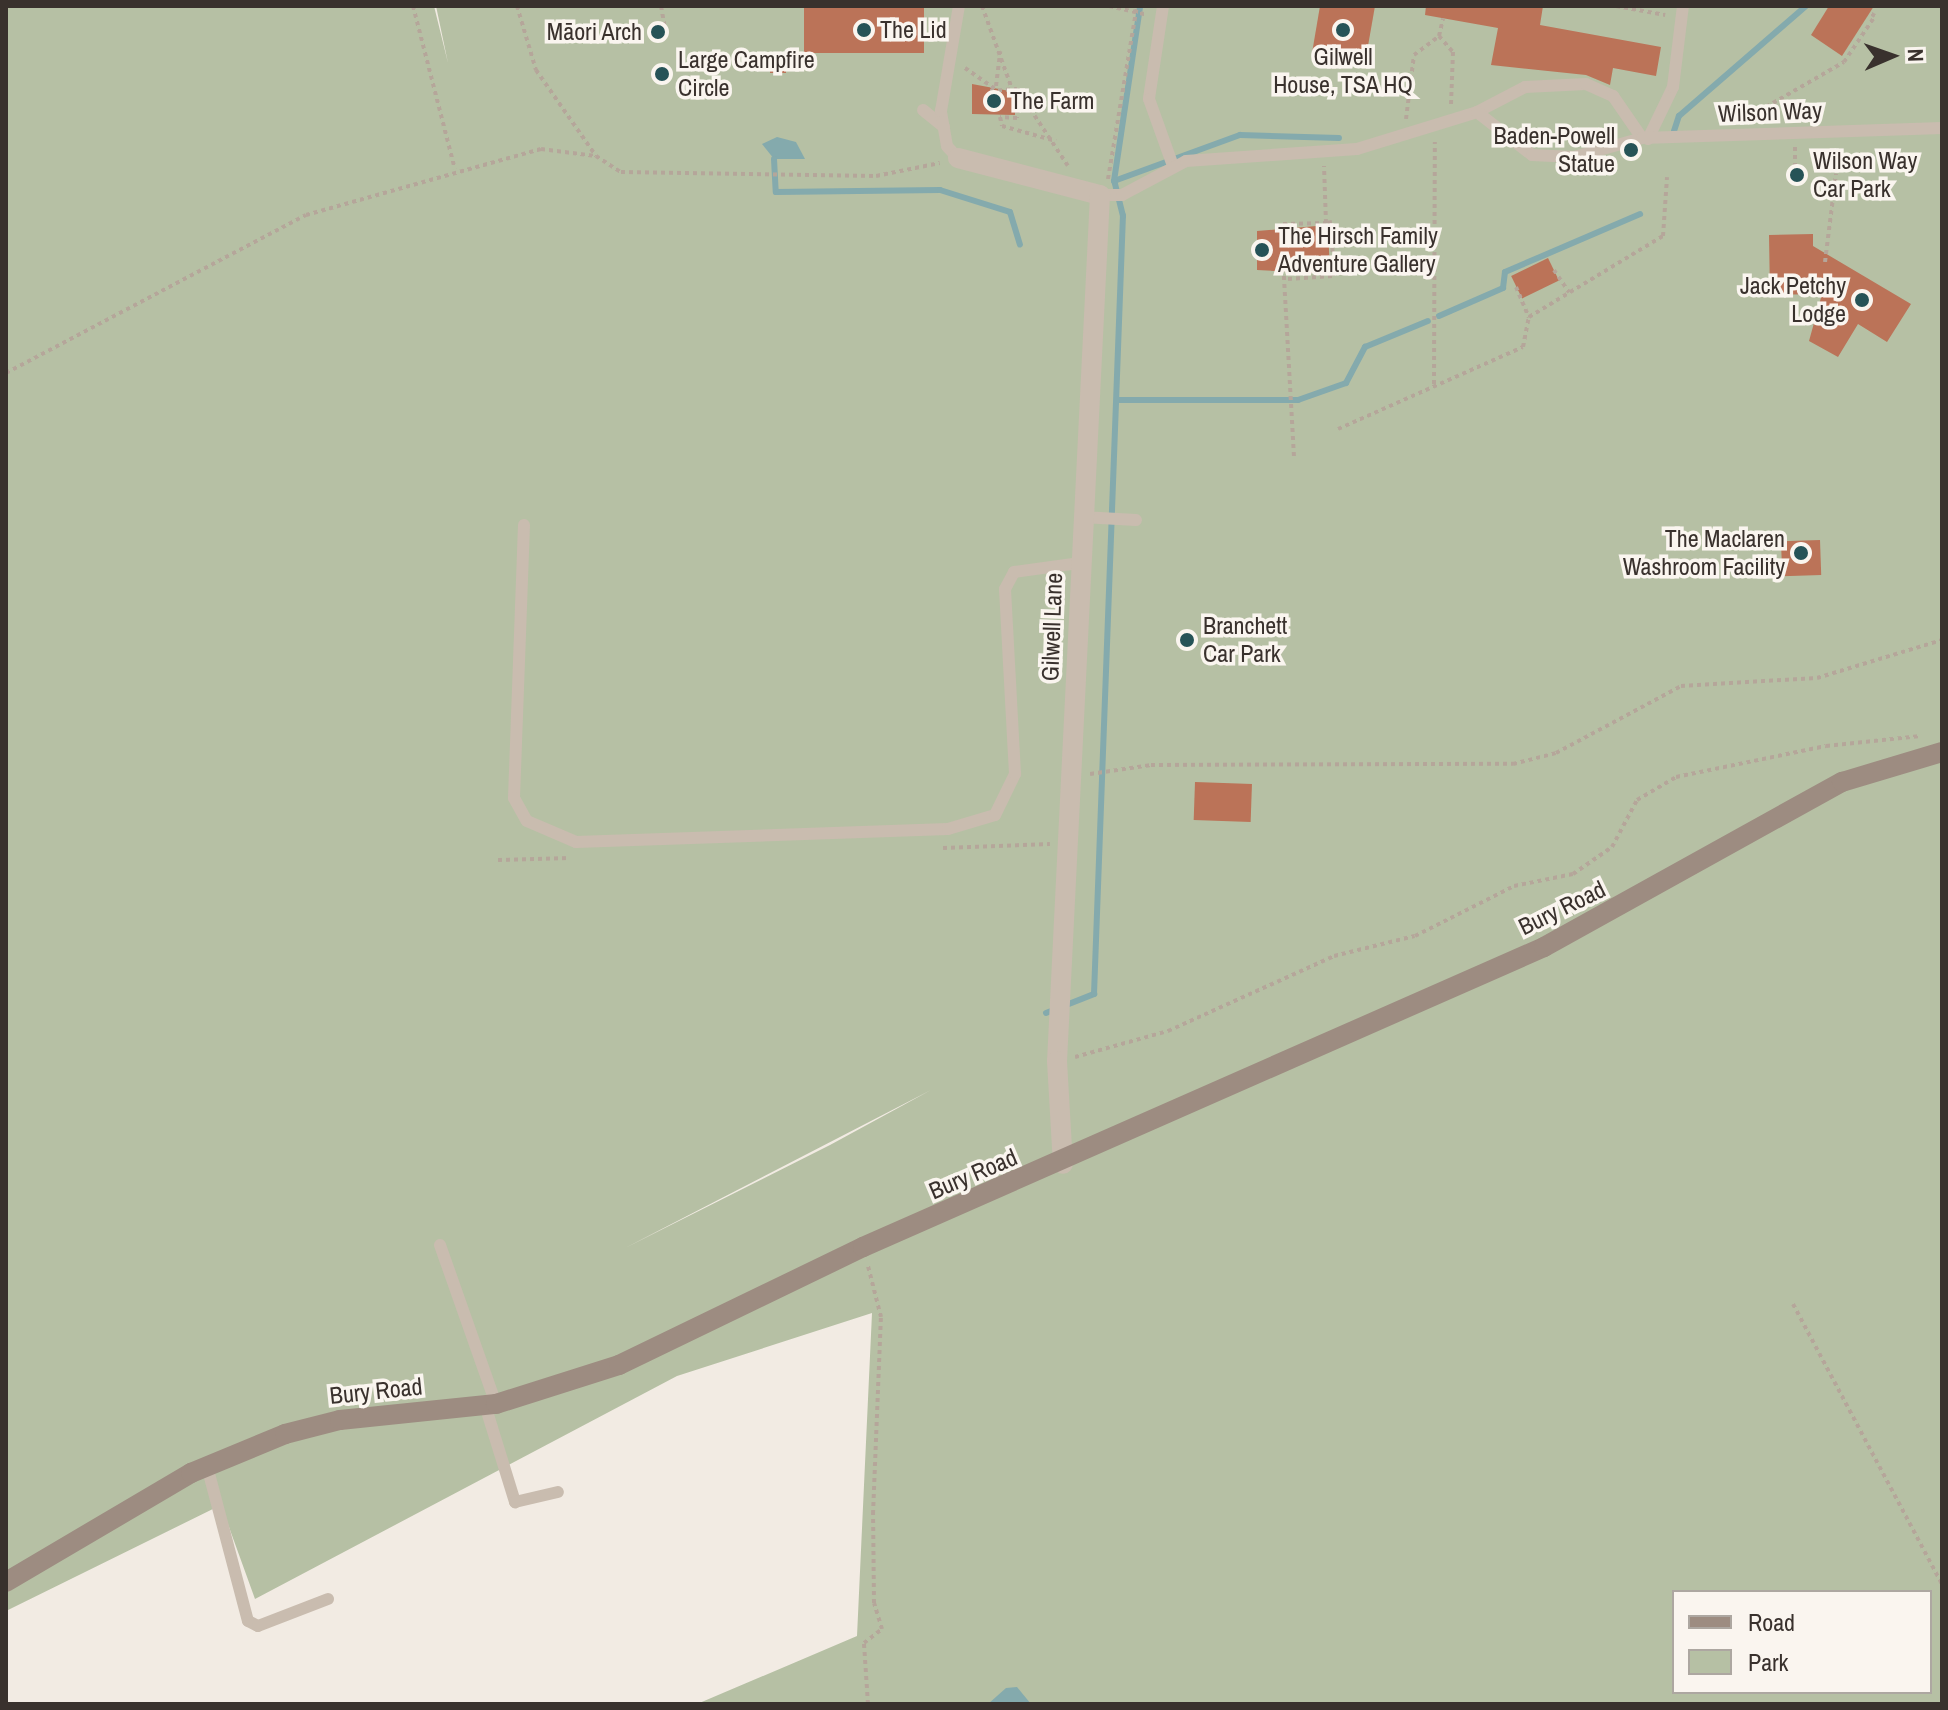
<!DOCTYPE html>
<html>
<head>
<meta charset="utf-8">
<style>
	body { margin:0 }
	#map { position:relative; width:1948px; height:1710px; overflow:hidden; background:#f2ebe3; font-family:"Archivo Narrow",sans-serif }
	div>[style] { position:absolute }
	.green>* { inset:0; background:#b6c0a4 }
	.water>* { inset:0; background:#84aaad }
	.stream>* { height:6px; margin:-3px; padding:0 3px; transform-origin:3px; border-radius:3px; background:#84aaad }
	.building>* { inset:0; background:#bb7358; transform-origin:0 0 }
	.path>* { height:4px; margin-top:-2px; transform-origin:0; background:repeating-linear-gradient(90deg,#b5a69a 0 4px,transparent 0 8px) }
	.lane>* { height:12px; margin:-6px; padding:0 6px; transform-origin:6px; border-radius:6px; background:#c9bcaf }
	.street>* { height:20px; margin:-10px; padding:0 10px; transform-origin:10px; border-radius:10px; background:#c9bcaf }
	.secondary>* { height:20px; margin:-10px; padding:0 10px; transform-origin:10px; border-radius:10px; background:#9d8c81 }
	.dots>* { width:22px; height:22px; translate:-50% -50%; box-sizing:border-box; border:4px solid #faf5ef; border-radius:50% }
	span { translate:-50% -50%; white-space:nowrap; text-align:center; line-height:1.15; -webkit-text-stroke:7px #faf5ef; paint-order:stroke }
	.poi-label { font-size:24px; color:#39312d }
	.left { translate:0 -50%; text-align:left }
	.right { translate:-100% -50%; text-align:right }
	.street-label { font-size:24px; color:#39312d }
	.frame { position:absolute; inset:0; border:8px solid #39312d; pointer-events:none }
	.legend { position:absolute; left:1672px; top:1590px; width:260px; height:104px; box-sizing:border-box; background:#faf5ef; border:2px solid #ada7a1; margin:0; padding:10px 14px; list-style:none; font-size:24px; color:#39312d }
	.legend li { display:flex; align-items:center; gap:16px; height:40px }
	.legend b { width:40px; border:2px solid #ada7a1 }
	.north { position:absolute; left:1852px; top:16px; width:80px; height:80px; -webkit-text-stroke:6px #faf5ef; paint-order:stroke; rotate:88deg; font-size:22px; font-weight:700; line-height:32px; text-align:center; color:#39312d }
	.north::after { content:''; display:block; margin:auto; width:28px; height:36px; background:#39312d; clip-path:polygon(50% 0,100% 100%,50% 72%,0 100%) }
</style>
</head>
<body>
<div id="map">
	<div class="green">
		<div style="clip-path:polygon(evenodd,6px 6px,434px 6px,448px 63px,436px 6px,1942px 6px,1942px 1704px,697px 1704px,857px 1636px,872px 1313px,677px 1376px,255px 1599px,221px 1505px,6px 1611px,6px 6px,931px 1090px,830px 1145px,625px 1248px,931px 1090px,6px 6px,1674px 1592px,1930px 1592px,1930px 1692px,1674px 1692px,1674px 1592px)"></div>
	</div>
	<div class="water">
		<div style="clip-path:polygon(777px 137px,796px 142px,805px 159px,774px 159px,762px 144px)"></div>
		<div style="clip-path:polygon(1017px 1687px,1031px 1704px,988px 1704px,1006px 1688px)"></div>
	</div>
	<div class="stream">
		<div style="left:1674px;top:131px;width:16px;rotate:-72deg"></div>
		<div style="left:1679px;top:116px;width:168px;rotate:-40.9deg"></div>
		<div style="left:774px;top:159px;width:33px;rotate:87deg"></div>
		<div style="left:776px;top:192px;width:164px;rotate:-0.7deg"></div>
		<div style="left:940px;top:190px;width:73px;rotate:17.4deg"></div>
		<div style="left:1010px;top:212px;width:34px;rotate:73deg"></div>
		<div style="left:1114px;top:181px;width:134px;rotate:-20.1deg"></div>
		<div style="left:1240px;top:135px;width:99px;rotate:1.7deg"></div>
		<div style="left:1439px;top:316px;width:70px;rotate:-23.6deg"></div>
		<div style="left:1503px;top:288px;width:16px;rotate:-83deg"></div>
		<div style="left:1505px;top:272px;width:147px;rotate:-23.2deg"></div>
		<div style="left:1117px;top:400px;width:181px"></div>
		<div style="left:1298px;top:400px;width:51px;rotate:-19.5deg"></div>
		<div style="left:1346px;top:383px;width:41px;rotate:-62.2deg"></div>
		<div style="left:1365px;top:347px;width:68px;rotate:-22.4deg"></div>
		<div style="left:1046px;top:1013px;width:52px;rotate:-21.6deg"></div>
		<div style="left:1094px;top:994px;width:779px;rotate:-87.87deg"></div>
		<div style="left:1123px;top:216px;width:36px;rotate:-104deg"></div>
		<div style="left:1114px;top:181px;width:177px;rotate:-81.5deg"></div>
	</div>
	<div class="building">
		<div style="left:804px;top:6px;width:120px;height:47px"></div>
		<div style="clip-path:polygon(1320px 6px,1375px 6px,1365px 63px,1312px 53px)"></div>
		<div style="clip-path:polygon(1426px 6px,1543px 6px,1540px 25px,1661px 47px,1656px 76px,1613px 68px,1610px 85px,1586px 75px,1491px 65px,1498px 28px,1425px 15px)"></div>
		<div style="clip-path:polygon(1829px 6px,1874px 6px,1842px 56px,1811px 35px)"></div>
		<div style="left:770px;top:54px;width:16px;height:19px"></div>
		<div style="clip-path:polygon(972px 84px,1015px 92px,1015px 115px,972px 114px)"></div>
		<div style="clip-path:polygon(1328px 225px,1330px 274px,1257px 270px,1257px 231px)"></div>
		<div style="clip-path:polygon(1813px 234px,1813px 246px,1911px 304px,1887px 342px,1858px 324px,1838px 357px,1809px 341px,1822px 294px,1770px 295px,1769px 235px)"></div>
		<div style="left:1548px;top:258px;width:25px;height:41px;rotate:64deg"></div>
		<div style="left:1820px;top:540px;width:35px;height:39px;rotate:88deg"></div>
		<div style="left:1195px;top:782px;width:57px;height:38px;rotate:2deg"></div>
	</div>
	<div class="path">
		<div style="left:413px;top:6px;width:168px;rotate:75.6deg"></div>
		<div style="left:517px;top:6px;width:67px;rotate:73.5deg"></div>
		<div style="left:536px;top:70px;width:105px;rotate:55.1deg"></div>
		<div style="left:596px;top:156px;width:30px;rotate:33deg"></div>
		<div style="left:621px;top:172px;width:255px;rotate:0.9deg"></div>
		<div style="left:876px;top:176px;width:65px;rotate:-11.5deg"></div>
		<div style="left:661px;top:6px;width:22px;rotate:80deg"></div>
		<div style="left:982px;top:6px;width:88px;rotate:70.1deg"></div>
		<div style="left:1109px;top:6px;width:39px;rotate:13deg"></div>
		<div style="left:1616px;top:6px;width:50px;rotate:10.4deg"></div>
		<div style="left:1439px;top:36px;width:18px;rotate:-77deg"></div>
		<div style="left:965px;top:68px;width:37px;rotate:35deg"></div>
		<div style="left:996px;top:86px;width:35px;rotate:-83deg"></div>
		<div style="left:990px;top:91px;width:27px;rotate:-4deg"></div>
		<div style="left:1017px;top:89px;width:92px;rotate:56.5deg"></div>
		<div style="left:1017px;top:93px;width:25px;rotate:90deg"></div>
		<div style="left:1017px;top:118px;width:17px;rotate:-177deg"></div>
		<div style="left:1000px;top:117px;width:9px;rotate:77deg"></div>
		<div style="left:1002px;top:126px;width:56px;rotate:15.5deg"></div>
		<div style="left:1406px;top:119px;width:64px;rotate:-82.9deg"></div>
		<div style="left:1414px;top:55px;width:31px;rotate:-37deg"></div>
		<div style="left:1439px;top:36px;width:21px;rotate:49deg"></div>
		<div style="left:1453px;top:52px;width:52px;rotate:92.2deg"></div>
		<div style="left:1763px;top:119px;width:12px;rotate:-76deg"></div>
		<div style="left:1766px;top:107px;width:90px;rotate:-30deg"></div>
		<div style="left:1844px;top:62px;width:55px;rotate:-56deg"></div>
		<div style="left:1875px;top:16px;width:6px;rotate:-149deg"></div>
		<div style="left:1795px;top:147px;width:29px;rotate:90deg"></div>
		<div style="left:1108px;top:179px;width:175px;rotate:-80.5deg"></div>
		<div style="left:1283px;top:242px;width:18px;rotate:-90deg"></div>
		<div style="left:1283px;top:224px;width:43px;rotate:-1.3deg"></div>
		<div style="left:1326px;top:223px;width:57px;rotate:-92deg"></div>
		<div style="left:1283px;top:260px;width:197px;rotate:86.8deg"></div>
		<div style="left:1825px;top:262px;width:89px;rotate:-82.9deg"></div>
		<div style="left:1554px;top:270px;width:27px;rotate:56deg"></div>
		<div style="left:1288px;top:279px;width:45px;rotate:-3.8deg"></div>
		<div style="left:1333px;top:276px;width:54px;rotate:-91.1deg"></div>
		<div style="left:1332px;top:222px;width:6px;rotate:171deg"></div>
		<div style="left:1516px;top:287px;width:33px;rotate:67deg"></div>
		<div style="left:6px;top:373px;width:339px;rotate:-27.8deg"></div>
		<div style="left:306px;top:215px;width:244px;rotate:-15.7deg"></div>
		<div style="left:541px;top:149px;width:55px;rotate:7.3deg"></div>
		<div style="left:1434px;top:384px;width:242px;rotate:-89.8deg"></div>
		<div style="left:1338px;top:429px;width:202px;rotate:-23.9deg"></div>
		<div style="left:1523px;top:347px;width:31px;rotate:-79deg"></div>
		<div style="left:1529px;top:317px;width:157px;rotate:-31.2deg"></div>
		<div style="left:1663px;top:236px;width:59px;rotate:-86.1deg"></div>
		<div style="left:1090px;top:774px;width:62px;rotate:-8.4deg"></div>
		<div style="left:1151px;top:765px;width:362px;rotate:-0.2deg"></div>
		<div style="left:1513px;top:764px;width:44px;rotate:-14.3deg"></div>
		<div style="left:1556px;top:753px;width:142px;rotate:-28.2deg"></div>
		<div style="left:1681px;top:686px;width:136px;rotate:-3.4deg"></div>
		<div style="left:1817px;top:678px;width:131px;rotate:-16.9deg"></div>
		<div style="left:943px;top:848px;width:107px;rotate:-2.1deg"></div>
		<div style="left:498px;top:860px;width:72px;rotate:-1.6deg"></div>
		<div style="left:1075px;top:1057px;width:97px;rotate:-15.6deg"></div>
		<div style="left:1168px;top:1031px;width:182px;rotate:-24.3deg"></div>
		<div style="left:1334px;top:956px;width:83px;rotate:-13.9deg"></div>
		<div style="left:1415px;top:936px;width:111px;rotate:-26.8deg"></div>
		<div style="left:1514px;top:886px;width:60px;rotate:-11.5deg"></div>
		<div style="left:1573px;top:874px;width:47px;rotate:-34.7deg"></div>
		<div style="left:1612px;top:847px;width:53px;rotate:-62deg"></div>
		<div style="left:1637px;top:800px;width:45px;rotate:-30.5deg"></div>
		<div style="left:1676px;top:777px;width:153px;rotate:-11.7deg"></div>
		<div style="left:1826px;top:746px;width:95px;rotate:-6.1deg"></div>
		<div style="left:1793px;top:1304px;width:317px;rotate:62deg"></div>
		<div style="left:868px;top:1704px;width:61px;rotate:-93.8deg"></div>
		<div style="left:864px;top:1643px;width:23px;rotate:-38deg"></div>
		<div style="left:882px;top:1629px;width:27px;rotate:-107deg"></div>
		<div style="left:874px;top:1603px;width:89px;rotate:-90.6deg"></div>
		<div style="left:873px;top:1514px;width:197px;rotate:-87.7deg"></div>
		<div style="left:881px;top:1317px;width:53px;rotate:-104.3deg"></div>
	</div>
	<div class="lane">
		<div style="left:1163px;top:6px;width:94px;rotate:98.6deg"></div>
		<div style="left:1149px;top:99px;width:71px;rotate:70.3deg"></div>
		<div style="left:923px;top:110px;width:27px;rotate:39deg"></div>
		<div style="left:1477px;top:112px;width:54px;rotate:-27.5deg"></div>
		<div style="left:1525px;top:87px;width:61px;rotate:-2.8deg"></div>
		<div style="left:1586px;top:84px;width:30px;rotate:24deg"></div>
		<div style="left:1613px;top:96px;width:51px;rotate:55.4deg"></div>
		<div style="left:1648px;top:139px;width:58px;rotate:-64.3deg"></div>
		<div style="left:1673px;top:87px;width:82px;rotate:-83deg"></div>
		<div style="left:958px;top:158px;width:16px;rotate:-133deg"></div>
		<div style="left:947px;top:146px;width:36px;rotate:-100deg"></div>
		<div style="left:941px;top:111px;width:107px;rotate:-80.3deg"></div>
		<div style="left:1100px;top:195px;width:22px"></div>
		<div style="left:1122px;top:195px;width:72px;rotate:-28deg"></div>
		<div style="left:1186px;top:161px;width:171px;rotate:-4deg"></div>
		<div style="left:1357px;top:149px;width:126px;rotate:-17.1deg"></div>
		<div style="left:1477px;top:112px;width:70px;rotate:38deg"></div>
		<div style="left:1532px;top:155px;width:42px;rotate:2.7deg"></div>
		<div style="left:1574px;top:157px;width:71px;rotate:-15.6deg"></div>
		<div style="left:1642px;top:138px;width:300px;rotate:-1.9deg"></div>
		<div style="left:1082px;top:517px;width:54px;rotate:3.2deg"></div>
		<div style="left:524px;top:525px;width:273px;rotate:92.1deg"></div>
		<div style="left:514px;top:798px;width:26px;rotate:61deg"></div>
		<div style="left:527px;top:821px;width:53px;rotate:23.2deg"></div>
		<div style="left:576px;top:842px;width:372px;rotate:-2deg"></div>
		<div style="left:948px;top:829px;width:49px;rotate:-16.6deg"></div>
		<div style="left:995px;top:815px;width:46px;rotate:-64deg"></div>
		<div style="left:1015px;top:774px;width:185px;rotate:-93.1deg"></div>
		<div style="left:1005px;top:589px;width:19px;rotate:-62deg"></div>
		<div style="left:1014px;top:572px;width:67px;rotate:-7.8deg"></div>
		<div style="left:440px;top:1245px;width:169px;rotate:70.6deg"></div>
		<div style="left:485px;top:1405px;width:102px;rotate:72.8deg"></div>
		<div style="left:515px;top:1502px;width:44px;rotate:-13.1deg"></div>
		<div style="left:207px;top:1466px;width:160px;rotate:75.2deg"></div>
		<div style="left:248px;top:1621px;width:11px;rotate:27deg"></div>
		<div style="left:258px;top:1626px;width:75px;rotate:-21.1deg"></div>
	</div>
	<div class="street">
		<div style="left:958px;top:158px;width:147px;rotate:14.6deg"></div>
		<div style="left:1100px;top:195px;width:867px;rotate:92.84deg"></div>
		<div style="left:1057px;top:1061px;width:103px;rotate:86.7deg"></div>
	</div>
	<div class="secondary">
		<div style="left:6px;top:1582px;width:215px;rotate:-30.5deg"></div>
		<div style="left:191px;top:1473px;width:102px;rotate:-22.5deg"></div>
		<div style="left:285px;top:1434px;width:57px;rotate:-14.3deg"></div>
		<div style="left:340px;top:1420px;width:157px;rotate:-5.9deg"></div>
		<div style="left:496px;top:1404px;width:129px;rotate:-17.6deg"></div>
		<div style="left:619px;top:1365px;width:271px;rotate:-25.8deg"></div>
		<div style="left:863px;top:1247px;width:744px;rotate:-23.77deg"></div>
		<div style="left:1544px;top:947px;width:341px;rotate:-29deg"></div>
		<div style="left:1842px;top:782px;width:104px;rotate:-16.7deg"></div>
	</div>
	<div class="dots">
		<div style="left:864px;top:30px;background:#265357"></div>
		<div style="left:1343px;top:30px;background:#265357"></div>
		<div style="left:658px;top:32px;background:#265357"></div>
		<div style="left:662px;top:74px;background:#265357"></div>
		<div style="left:994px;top:101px;background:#265357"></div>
		<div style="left:1631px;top:150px;background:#265357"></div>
		<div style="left:1797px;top:175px;background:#265357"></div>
		<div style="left:1262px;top:250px;background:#265357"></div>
		<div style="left:1862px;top:300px;background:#265357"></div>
		<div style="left:1801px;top:553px;background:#265357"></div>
		<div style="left:1187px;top:640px;background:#265357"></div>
	</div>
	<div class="poi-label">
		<span class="left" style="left:880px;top:30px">The Lid</span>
		<span class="right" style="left:642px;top:32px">Māori Arch</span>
		<span style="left:1343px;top:71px">Gilwell<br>House, TSA HQ</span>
		<span class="left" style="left:678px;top:74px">Large Campfire<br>Circle</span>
		<span class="left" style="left:1010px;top:101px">The Farm</span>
		<span class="right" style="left:1615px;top:150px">Baden-Powell<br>Statue</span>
		<span class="left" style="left:1813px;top:175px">Wilson Way<br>Car Park</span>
		<span class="left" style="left:1278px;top:250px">The Hirsch Family<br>Adventure Gallery</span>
		<span class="right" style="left:1846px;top:300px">Jack Petchy<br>Lodge</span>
		<span class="right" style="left:1785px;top:553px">The Maclaren<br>Washroom Facility</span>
		<span class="left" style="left:1203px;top:640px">Branchett<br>Car Park</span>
	</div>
	<div class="street-label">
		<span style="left:1770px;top:112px;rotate:-2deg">Wilson Way</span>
		<span style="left:1052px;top:627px;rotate:-88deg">Gilwell Lane</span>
		<span style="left:1562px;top:908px;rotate:-26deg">Bury Road</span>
		<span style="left:973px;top:1174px;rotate:-23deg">Bury Road</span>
		<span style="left:376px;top:1391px;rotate:-6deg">Bury Road</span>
	</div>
	<div class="frame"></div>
	<ul class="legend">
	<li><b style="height:10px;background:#9d8c81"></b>Road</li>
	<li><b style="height:22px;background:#b6c0a4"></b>Park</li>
	</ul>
	<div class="north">N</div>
</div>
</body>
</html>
